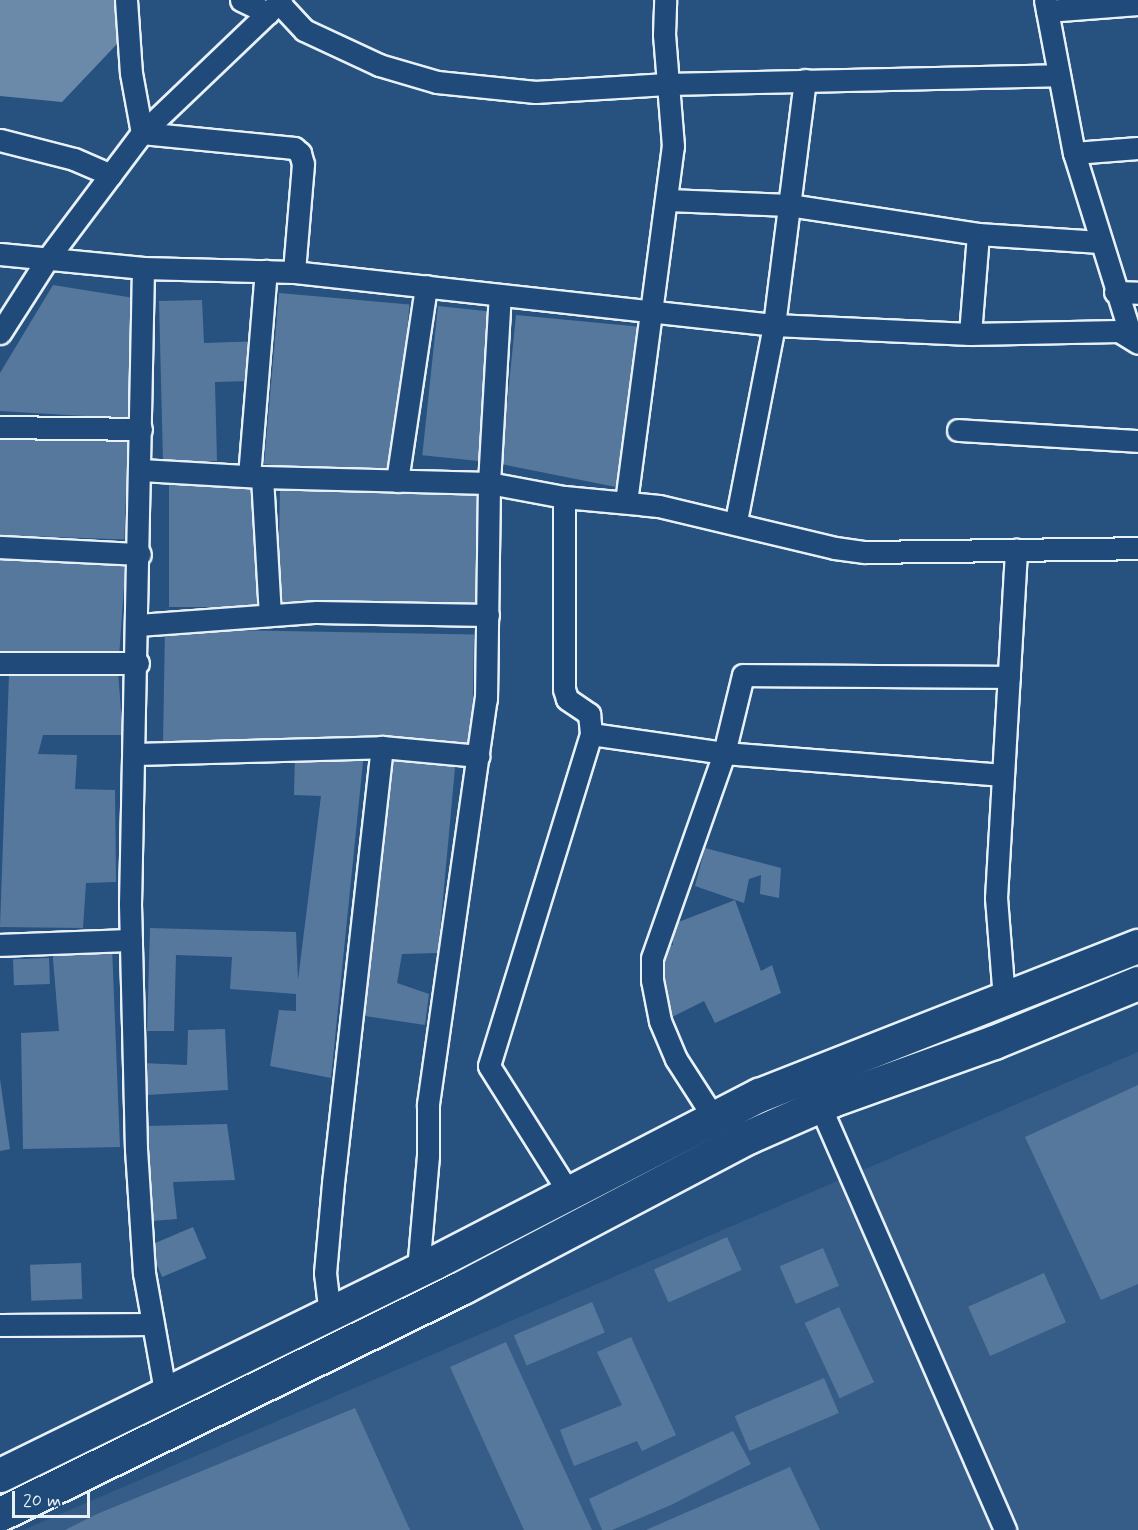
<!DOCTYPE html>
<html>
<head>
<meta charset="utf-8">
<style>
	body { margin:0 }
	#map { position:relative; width:1138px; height:1530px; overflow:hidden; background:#27517f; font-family:Mynerve,sans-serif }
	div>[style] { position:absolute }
	.built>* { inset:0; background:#355d88 }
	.water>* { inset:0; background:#6b8aaa }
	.building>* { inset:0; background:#57789d; transform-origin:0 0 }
	.roads { filter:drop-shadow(2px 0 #e8f1f8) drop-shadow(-2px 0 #e8f1f8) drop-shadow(0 2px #e8f1f8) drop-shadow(0 -2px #e8f1f8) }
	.minor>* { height:21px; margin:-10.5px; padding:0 10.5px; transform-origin:10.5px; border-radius:10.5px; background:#1f4a7a }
	.primary>* { height:33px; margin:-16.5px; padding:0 16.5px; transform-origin:16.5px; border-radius:16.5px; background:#1f4a7a }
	span { translate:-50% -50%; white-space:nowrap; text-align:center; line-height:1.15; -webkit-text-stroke:4.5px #1f4a7a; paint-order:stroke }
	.scale { position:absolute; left:12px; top:1491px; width:78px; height:27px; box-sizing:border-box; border:3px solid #e8f1f8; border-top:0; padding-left:8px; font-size:18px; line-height:21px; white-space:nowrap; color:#e8f1f8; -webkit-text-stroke:4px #1f4a7a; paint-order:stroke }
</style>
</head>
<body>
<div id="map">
	<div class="built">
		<div style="clip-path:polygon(1138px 1052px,1138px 1530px,23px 1530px)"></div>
	</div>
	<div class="water">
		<div style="clip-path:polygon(0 0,114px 0,117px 44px,62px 102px,0 96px)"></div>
	</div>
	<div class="building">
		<div style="clip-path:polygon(53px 285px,134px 298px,135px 419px,0 411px,0 373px)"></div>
		<div style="left:279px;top:293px;width:131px;height:172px;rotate:5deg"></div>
		<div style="clip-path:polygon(202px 300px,204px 343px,260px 341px,250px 381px,215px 382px,217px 461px,163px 462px,159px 301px)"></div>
		<div style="left:438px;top:306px;width:59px;height:150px;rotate:6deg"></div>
		<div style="clip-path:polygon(516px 315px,642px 327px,616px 487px,501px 464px)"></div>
		<div style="left:0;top:433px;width:128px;height:102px;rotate:2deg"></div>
		<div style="left:169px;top:481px;width:91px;height:126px"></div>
		<div style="left:280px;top:488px;width:201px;height:117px;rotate:1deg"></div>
		<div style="left:0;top:553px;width:126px;height:106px;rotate:4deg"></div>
		<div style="left:165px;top:629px;width:309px;height:114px;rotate:1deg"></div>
		<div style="clip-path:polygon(118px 672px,123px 735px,43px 735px,38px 754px,77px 755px,75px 789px,115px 790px,116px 882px,86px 883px,83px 928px,0 927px,9px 674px)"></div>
		<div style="clip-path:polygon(295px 751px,364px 752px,331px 1078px,270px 1066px,279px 1010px,296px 1011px,296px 994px,230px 989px,232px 957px,176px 955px,174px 1031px,147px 1031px,150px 928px,296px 932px,298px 980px,321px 796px,294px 795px)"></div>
		<div style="clip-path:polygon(388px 752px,456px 757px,438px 953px,402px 954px,397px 983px,429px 994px,425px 1025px,358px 1015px)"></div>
		<div style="clip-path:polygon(705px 848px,781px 868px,779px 898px,760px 894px,761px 875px,749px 879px,744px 903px,695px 886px)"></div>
		<div style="clip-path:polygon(735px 900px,761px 971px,772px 965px,781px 993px,715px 1023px,704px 1001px,672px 1017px,659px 946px,673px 945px,671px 925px)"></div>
		<div style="clip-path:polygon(112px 946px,120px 1147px,23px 1149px,21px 1033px,59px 1031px,52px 947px)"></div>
		<div style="left:49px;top:958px;width:26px;height:36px;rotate:88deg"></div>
		<div style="clip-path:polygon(225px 1029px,228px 1090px,147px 1095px,142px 1063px,187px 1065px,188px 1030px)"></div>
		<div style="clip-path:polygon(0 1079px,10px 1149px,0 1151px)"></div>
		<div style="clip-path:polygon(1138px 1085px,1138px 1284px,1101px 1300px,1025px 1137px)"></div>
		<div style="clip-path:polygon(227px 1124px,235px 1180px,173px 1182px,177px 1219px,152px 1221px,146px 1126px)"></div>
		<div style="left:193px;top:1227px;width:34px;height:48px;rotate:67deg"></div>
		<div style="left:727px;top:1237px;width:36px;height:80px;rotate:66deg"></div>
		<div style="left:823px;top:1248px;width:41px;height:47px;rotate:67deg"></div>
		<div style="left:81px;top:1263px;width:36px;height:51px;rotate:88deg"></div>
		<div style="left:1044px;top:1273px;width:54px;height:83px;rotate:66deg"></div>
		<div style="left:592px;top:1302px;width:33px;height:85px;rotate:67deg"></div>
		<div style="left:839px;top:1307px;width:83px;height:38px;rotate:65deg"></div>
		<div style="clip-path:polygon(631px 1337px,676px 1435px,642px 1451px,637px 1441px,574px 1466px,560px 1430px,622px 1405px,597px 1352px)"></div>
		<div style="clip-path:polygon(506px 1342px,592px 1530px,524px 1530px,450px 1367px)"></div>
		<div style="left:824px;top:1378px;width:38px;height:97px;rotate:67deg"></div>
		<div style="clip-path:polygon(355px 1408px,410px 1530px,65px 1530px,97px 1514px)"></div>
		<div style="clip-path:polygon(733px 1431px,751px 1464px,671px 1505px,612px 1530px,602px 1530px,589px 1499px)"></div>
		<div style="clip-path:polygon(790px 1467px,820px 1530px,646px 1530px)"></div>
	</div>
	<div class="roads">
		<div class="minor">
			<div style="left:126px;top:0;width:73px;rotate:86.1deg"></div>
			<div style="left:131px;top:73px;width:61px;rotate:79.6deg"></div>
			<div style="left:142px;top:133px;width:153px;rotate:5.6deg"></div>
			<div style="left:294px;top:148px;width:8px;rotate:40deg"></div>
			<div style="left:300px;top:153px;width:11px;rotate:75deg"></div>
			<div style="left:303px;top:164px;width:108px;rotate:94.8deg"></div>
			<div style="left:241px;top:0;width:30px;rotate:26deg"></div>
			<div style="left:1045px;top:0;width:156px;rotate:79.3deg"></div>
			<div style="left:1074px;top:153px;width:192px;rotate:72.7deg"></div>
			<div style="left:279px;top:3px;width:37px;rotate:47deg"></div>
			<div style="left:304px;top:30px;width:83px;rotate:25deg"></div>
			<div style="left:379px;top:65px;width:60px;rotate:16.3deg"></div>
			<div style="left:437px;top:82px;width:99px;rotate:5.8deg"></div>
			<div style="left:535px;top:92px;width:132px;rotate:-3.5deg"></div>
			<div style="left:667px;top:84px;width:391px;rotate:-1.3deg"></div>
			<div style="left:1047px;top:11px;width:91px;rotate:-4.4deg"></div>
			<div style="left:0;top:140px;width:76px;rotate:14.4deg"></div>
			<div style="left:74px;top:159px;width:40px;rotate:23.4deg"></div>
			<div style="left:1074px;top:153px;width:64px;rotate:-4.5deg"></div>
			<div style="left:668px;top:200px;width:121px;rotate:2.4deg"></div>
			<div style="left:789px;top:205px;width:191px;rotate:8.7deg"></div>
			<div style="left:978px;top:234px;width:122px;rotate:3.8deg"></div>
			<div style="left:0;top:254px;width:144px;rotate:5.6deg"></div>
			<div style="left:143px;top:268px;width:151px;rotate:1.5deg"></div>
			<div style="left:294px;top:272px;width:483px;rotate:6.3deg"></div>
			<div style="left:774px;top:325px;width:196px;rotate:2.6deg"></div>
			<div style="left:970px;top:334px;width:149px;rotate:-1.2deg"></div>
			<div style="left:1119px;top:331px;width:22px;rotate:32deg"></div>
			<div style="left:143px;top:268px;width:636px;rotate:91.17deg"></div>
			<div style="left:130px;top:904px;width:245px;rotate:88.6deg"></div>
			<div style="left:136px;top:1149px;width:124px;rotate:86.3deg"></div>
			<div style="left:144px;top:1273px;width:126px;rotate:79.9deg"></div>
			<div style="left:1115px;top:292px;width:23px;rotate:2deg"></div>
			<div style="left:0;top:333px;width:89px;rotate:-57.4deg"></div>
			<div style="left:48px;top:258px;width:156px;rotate:-53.1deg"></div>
			<div style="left:142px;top:133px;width:192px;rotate:-43.7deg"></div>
			<div style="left:970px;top:334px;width:100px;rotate:-85.4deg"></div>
			<div style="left:0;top:427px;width:141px;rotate:0.8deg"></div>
			<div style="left:958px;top:430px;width:180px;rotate:3.5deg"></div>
			<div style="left:141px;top:470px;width:121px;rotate:3.3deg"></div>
			<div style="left:262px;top:477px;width:227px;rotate:1.5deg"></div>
			<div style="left:489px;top:483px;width:76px;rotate:10.6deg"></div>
			<div style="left:564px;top:497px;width:95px;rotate:5.4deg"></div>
			<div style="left:659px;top:506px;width:181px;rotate:13.4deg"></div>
			<div style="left:835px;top:548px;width:30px;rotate:8deg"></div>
			<div style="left:865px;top:552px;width:273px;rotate:-0.8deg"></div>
			<div style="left:249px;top:476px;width:206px;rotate:-85.3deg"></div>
			<div style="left:262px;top:477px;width:138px;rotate:86.7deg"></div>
			<div style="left:397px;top:481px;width:197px;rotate:-81.5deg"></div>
			<div style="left:564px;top:497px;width:192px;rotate:90deg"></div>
			<div style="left:564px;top:689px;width:10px;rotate:73deg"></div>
			<div style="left:567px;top:699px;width:27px;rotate:34deg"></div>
			<div style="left:589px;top:714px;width:20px;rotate:84deg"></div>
			<div style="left:591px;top:734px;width:347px;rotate:107.1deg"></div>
			<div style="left:489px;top:1066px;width:150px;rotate:57.8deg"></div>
			<div style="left:626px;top:502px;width:359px;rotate:-82.5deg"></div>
			<div style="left:673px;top:146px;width:111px;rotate:-94.6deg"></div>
			<div style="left:664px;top:35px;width:35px;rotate:-88deg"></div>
			<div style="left:736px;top:521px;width:200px;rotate:-79deg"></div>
			<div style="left:774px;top:325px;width:247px;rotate:-82.8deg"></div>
			<div style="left:0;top:547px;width:140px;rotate:2.9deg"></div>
			<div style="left:138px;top:625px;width:179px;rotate:-4.2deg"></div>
			<div style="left:317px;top:612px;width:171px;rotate:1deg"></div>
			<div style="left:0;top:663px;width:138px"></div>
			<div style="left:591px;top:734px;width:134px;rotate:8.1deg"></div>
			<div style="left:724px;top:753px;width:280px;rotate:4.5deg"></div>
			<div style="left:136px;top:754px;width:246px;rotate:-1.6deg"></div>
			<div style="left:382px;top:747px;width:97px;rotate:5.3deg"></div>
			<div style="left:0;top:945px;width:131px;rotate:-2.2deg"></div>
			<div style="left:1004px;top:999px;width:101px;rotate:-94.5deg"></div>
			<div style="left:996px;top:898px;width:349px;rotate:-86.7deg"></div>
			<div style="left:820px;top:1106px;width:463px;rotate:66.4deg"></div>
			<div style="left:714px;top:1118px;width:70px;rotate:-122.8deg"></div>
			<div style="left:676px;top:1059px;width:41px;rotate:-112.8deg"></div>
			<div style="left:660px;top:1021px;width:42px;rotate:-101deg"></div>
			<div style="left:652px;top:980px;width:22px;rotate:-90deg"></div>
			<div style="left:652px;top:958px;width:217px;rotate:-70.6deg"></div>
			<div style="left:724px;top:753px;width:80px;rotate:-76.3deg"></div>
			<div style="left:743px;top:675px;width:266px;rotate:0.4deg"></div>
			<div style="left:418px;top:1270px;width:114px;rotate:-85deg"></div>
			<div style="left:428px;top:1156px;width:52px;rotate:-90deg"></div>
			<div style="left:428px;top:1104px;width:409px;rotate:-81.9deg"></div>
			<div style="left:486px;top:699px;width:216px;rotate:-89.2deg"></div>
			<div style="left:489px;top:483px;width:188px;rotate:-86.7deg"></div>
			<div style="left:330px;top:1315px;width:42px;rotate:-96.8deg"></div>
			<div style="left:325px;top:1273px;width:90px;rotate:-84.9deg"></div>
			<div style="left:333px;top:1183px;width:439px;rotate:-83.6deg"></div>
			<div style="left:0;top:1325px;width:153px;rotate:-0.4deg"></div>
		</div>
		<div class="primary">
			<div style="left:0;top:1475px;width:484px;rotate:-26.1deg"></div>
			<div style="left:435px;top:1262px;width:365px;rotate:-27.3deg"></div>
			<div style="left:759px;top:1095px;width:407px;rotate:-21.5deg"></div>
			<div style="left:0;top:1514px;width:516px;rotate:-26.12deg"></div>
			<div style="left:463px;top:1287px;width:322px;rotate:-27.8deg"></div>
			<div style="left:748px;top:1137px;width:92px;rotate:-23.8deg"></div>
			<div style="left:832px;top:1100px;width:172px;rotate:-19.7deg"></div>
			<div style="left:994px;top:1042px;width:156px;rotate:-22.3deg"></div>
		</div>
	</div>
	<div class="scale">20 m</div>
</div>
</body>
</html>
